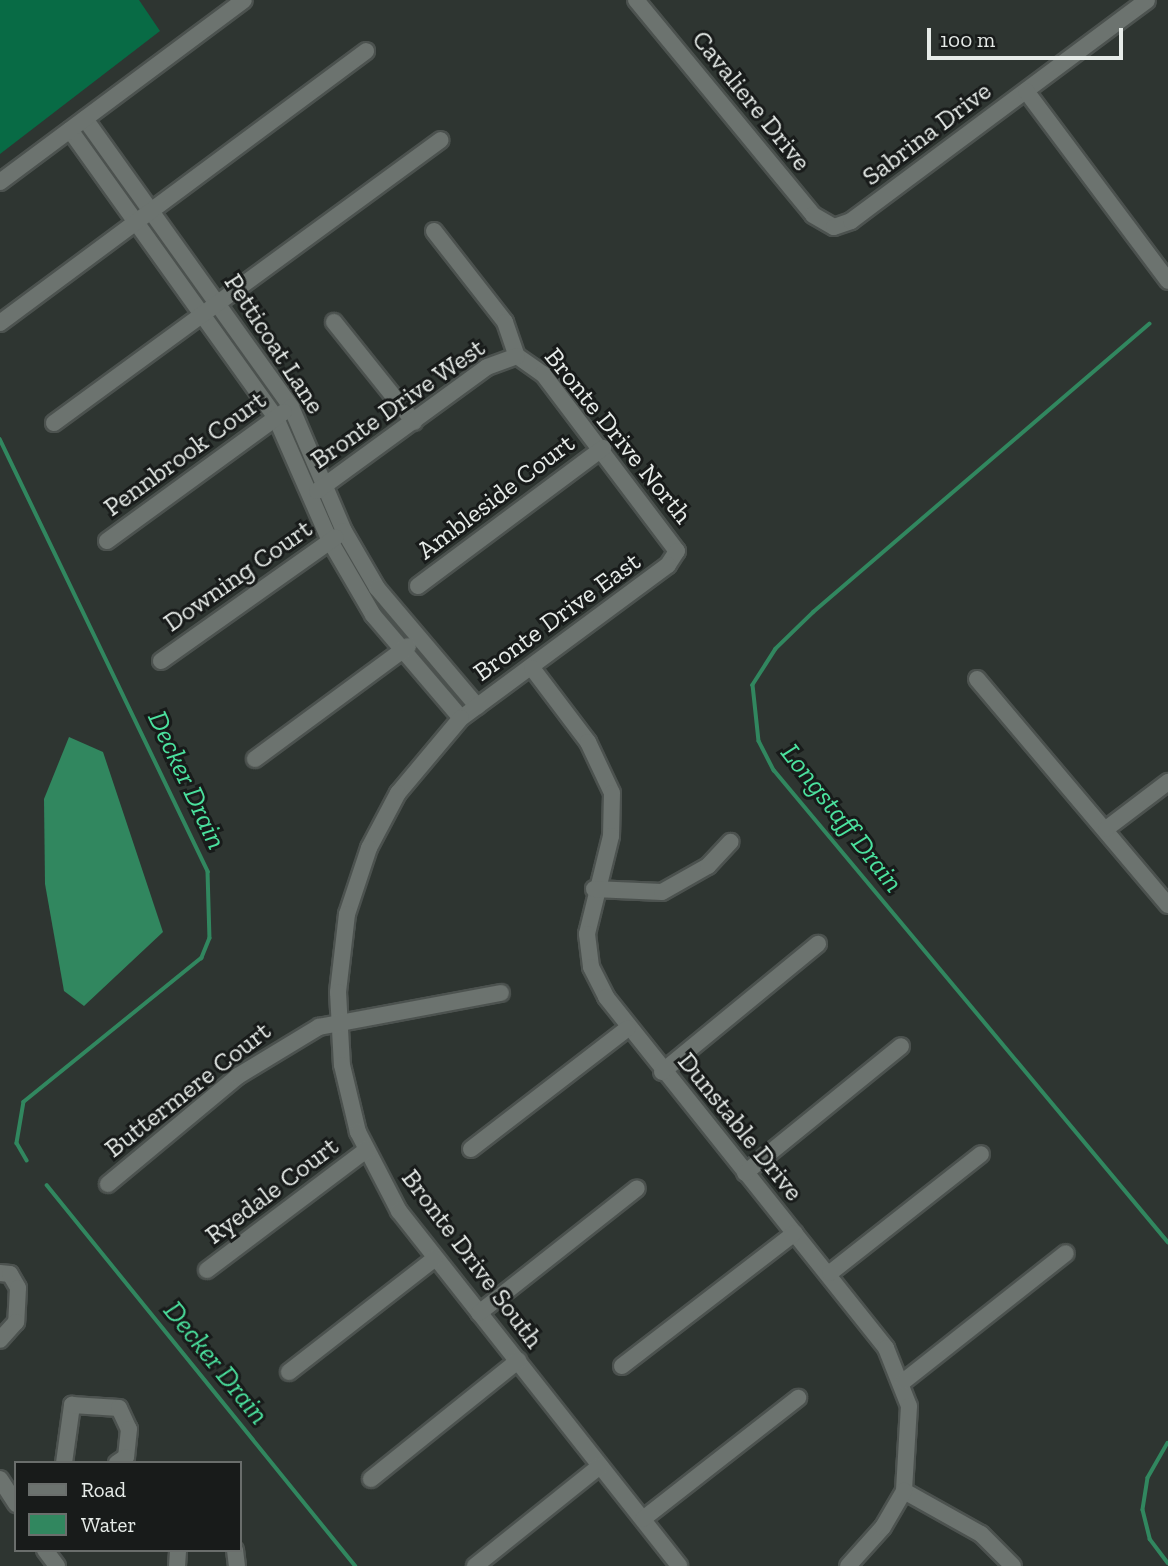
<!DOCTYPE html>
<html>
<head>
<meta charset="utf-8">
<style>
	body { margin:0 }
	#map { position:relative; width:1168px; height:1566px; overflow:hidden; background:#2e3531; font-family:"Zilla Slab",serif }
	div>[style] { position:absolute }
	.forest>* { inset:0; background:#086b45 }
	.water>* { inset:0; background:#31875f }
	.stream>* { height:3.5px; margin:-1.75px; padding:0 1.75px; transform-origin:1.75px; border-radius:1.75px; background:#31875f }
	.roads { filter:drop-shadow(2px 0 #4c524f) drop-shadow(-2px 0 #4c524f) drop-shadow(0 2px #4c524f) drop-shadow(0 -2px #4c524f) }
	.minor>* { height:16px; margin:-8px; padding:0 8px; transform-origin:8px; border-radius:8px; background:#6c736f }
	span { translate:-50% -50%; white-space:nowrap; text-align:center; line-height:1.15; -webkit-text-stroke:6px #181b1a; paint-order:stroke }
	.street-label { font-size:26px; color:#e6ebe8 }
	.water-label { font-size:28px; color:#4be19e; font-style:italic }
	.legend { position:absolute; left:14px; top:1461px; width:228px; height:91px; box-sizing:border-box; background:#181b1a; border:2px solid #6a6e6c; margin:0; padding:9px 12px; list-style:none; font-size:21px; color:#e6ebe8 }
	.legend li { display:flex; align-items:center; gap:14px; height:35px }
	.legend b { width:35px; border:2px solid #6a6e6c }
	.scale { position:absolute; left:927px; top:28px; width:196px; height:32px; box-sizing:border-box; border:4px solid #e6ebe8; border-top:0; padding-left:9px; font-size:21px; line-height:24px; white-space:nowrap; color:#e6ebe8; -webkit-text-stroke:5px #181b1a; paint-order:stroke }
</style>
</head>
<body>
<div id="map">
	<div class="forest">
		<div style="clip-path:polygon(0 0,139px 0,160px 31px,0 154px)"></div>
	</div>
	<div class="water">
		<div style="clip-path:polygon(69px 737px,103px 752px,163px 932px,84px 1006px,64px 991px,45px 884px,44px 799px)"></div>
	</div>
	<div class="stream">
		<div style="left:1150px;top:324px;width:443px;rotate:139.4deg"></div>
		<div style="left:814px;top:612px;width:53px;rotate:135.8deg"></div>
		<div style="left:776px;top:649px;width:43px;rotate:122.6deg"></div>
		<div style="left:753px;top:685px;width:56px;rotate:83.9deg"></div>
		<div style="left:759px;top:741px;width:33px;rotate:63deg"></div>
		<div style="left:774px;top:770px;width:615px;rotate:50.15deg"></div>
		<div style="left:0;top:439px;width:480px;rotate:64.3deg"></div>
		<div style="left:208px;top:872px;width:66px;rotate:88.3deg"></div>
		<div style="left:210px;top:938px;width:22px;rotate:112deg"></div>
		<div style="left:202px;top:958px;width:229px;rotate:141deg"></div>
		<div style="left:24px;top:1102px;width:42px;rotate:99.7deg"></div>
		<div style="left:17px;top:1143px;width:20px;rotate:60deg"></div>
		<div style="left:47px;top:1185px;width:490px;rotate:51deg"></div>
		<div style="left:1168px;top:1443px;width:40px;rotate:119.7deg"></div>
		<div style="left:1148px;top:1478px;width:32px;rotate:99deg"></div>
		<div style="left:1143px;top:1510px;width:30px;rotate:76deg"></div>
		<div style="left:1150px;top:1539px;width:30px;rotate:53deg"></div>
	</div>
	<div class="roads">
		<div class="minor">
			<div style="left:636px;top:0;width:278px;rotate:50.5deg"></div>
			<div style="left:813px;top:215px;width:24px;rotate:30deg"></div>
			<div style="left:834px;top:227px;width:18px;rotate:-19deg"></div>
			<div style="left:851px;top:221px;width:369px;rotate:-36.7deg"></div>
			<div style="left:1026px;top:91px;width:237px;rotate:53.2deg"></div>
			<div style="left:85px;top:119px;width:354px;rotate:54.4deg"></div>
			<div style="left:291px;top:407px;width:135px;rotate:66.9deg"></div>
			<div style="left:344px;top:531px;width:66px;rotate:59.9deg"></div>
			<div style="left:377px;top:588px;width:155px;rotate:49.7deg"></div>
			<div style="left:70px;top:130px;width:354px;rotate:54.4deg"></div>
			<div style="left:276px;top:418px;width:134px;rotate:66.3deg"></div>
			<div style="left:330px;top:541px;width:86px;rotate:59.8deg"></div>
			<div style="left:373px;top:615px;width:135px;rotate:49.5deg"></div>
			<div style="left:0;top:182px;width:304px;rotate:-36.7deg"></div>
			<div style="left:434px;top:231px;width:115px;rotate:52deg"></div>
			<div style="left:505px;top:322px;width:36px;rotate:71deg"></div>
			<div style="left:334px;top:322px;width:128px;rotate:51.3deg"></div>
			<div style="left:0;top:323px;width:456px;rotate:-36.6deg"></div>
			<div style="left:517px;top:356px;width:32px;rotate:35deg"></div>
			<div style="left:543px;top:374px;width:222px;rotate:52.9deg"></div>
			<div style="left:677px;top:551px;width:17px;rotate:123deg"></div>
			<div style="left:668px;top:565px;width:257px;rotate:143.5deg"></div>
			<div style="left:461px;top:718px;width:98px;rotate:130deg"></div>
			<div style="left:398px;top:793px;width:62px;rotate:117.8deg"></div>
			<div style="left:369px;top:848px;width:70px;rotate:108.4deg"></div>
			<div style="left:347px;top:914px;width:79px;rotate:96.6deg"></div>
			<div style="left:338px;top:992px;width:73px;rotate:86.9deg"></div>
			<div style="left:342px;top:1065px;width:69px;rotate:76.6deg"></div>
			<div style="left:358px;top:1132px;width:89px;rotate:62.6deg"></div>
			<div style="left:399px;top:1211px;width:452px;rotate:51.7deg"></div>
			<div style="left:54px;top:423px;width:479px;rotate:-36.2deg"></div>
			<div style="left:317px;top:491px;width:210px;rotate:-36.1deg"></div>
			<div style="left:487px;top:367px;width:32px;rotate:-20deg"></div>
			<div style="left:107px;top:541px;width:219px;rotate:-36.1deg"></div>
			<div style="left:418px;top:586px;width:231px;rotate:-36.7deg"></div>
			<div style="left:161px;top:661px;width:214px;rotate:-35.3deg"></div>
			<div style="left:532px;top:668px;width:93px;rotate:52.9deg"></div>
			<div style="left:588px;top:742px;width:56px;rotate:64.8deg"></div>
			<div style="left:612px;top:793px;width:43px;rotate:91.3deg"></div>
			<div style="left:611px;top:836px;width:101px;rotate:103.8deg"></div>
			<div style="left:587px;top:934px;width:33px;rotate:83deg"></div>
			<div style="left:591px;top:967px;width:34px;rotate:63deg"></div>
			<div style="left:606px;top:997px;width:449px;rotate:51.4deg"></div>
			<div style="left:886px;top:1348px;width:62px;rotate:68.4deg"></div>
			<div style="left:909px;top:1406px;width:85px;rotate:93.4deg"></div>
			<div style="left:904px;top:1491px;width:88px;rotate:29.2deg"></div>
			<div style="left:981px;top:1534px;width:45px;rotate:45deg"></div>
			<div style="left:977px;top:679px;width:296px;rotate:49.8deg"></div>
			<div style="left:255px;top:759px;width:190px;rotate:-36.4deg"></div>
			<div style="left:1106px;top:829px;width:78px;rotate:-37.2deg"></div>
			<div style="left:594px;top:889px;width:68px;rotate:2.5deg"></div>
			<div style="left:662px;top:892px;width:53px;rotate:-29.5deg"></div>
			<div style="left:708px;top:866px;width:33px;rotate:-47deg"></div>
			<div style="left:662px;top:1072px;width:202px;rotate:-39.4deg"></div>
			<div style="left:471px;top:1149px;width:198px;rotate:-37.6deg"></div>
			<div style="left:745px;top:1173px;width:201px;rotate:-39.1deg"></div>
			<div style="left:108px;top:1184px;width:169px;rotate:-39.7deg"></div>
			<div style="left:238px;top:1076px;width:95px;rotate:-31.2deg"></div>
			<div style="left:319px;top:1027px;width:185px;rotate:-10.6deg"></div>
			<div style="left:207px;top:1270px;width:199px;rotate:-37deg"></div>
			<div style="left:0;top:1273px;width:10px;rotate:6deg"></div>
			<div style="left:10px;top:1274px;width:16px;rotate:60deg"></div>
			<div style="left:18px;top:1288px;width:34px;rotate:93deg"></div>
			<div style="left:16px;top:1322px;width:24px;rotate:132deg"></div>
			<div style="left:830px;top:1273px;width:192px;rotate:-38.2deg"></div>
			<div style="left:479px;top:1313px;width:201px;rotate:-38.3deg"></div>
			<div style="left:622px;top:1366px;width:218px;rotate:-37.6deg"></div>
			<div style="left:289px;top:1372px;width:184px;rotate:-37.9deg"></div>
			<div style="left:904px;top:1381px;width:206px;rotate:-38.3deg"></div>
			<div style="left:64px;top:1463px;width:59px;rotate:-82.1deg"></div>
			<div style="left:72px;top:1405px;width:47px;rotate:3.7deg"></div>
			<div style="left:119px;top:1408px;width:23px;rotate:65deg"></div>
			<div style="left:129px;top:1429px;width:28px;rotate:96deg"></div>
			<div style="left:126px;top:1457px;width:11px;rotate:146deg"></div>
			<div style="left:0;top:1479px;width:30px;rotate:57deg"></div>
			<div style="left:371px;top:1479px;width:189px;rotate:-38.8deg"></div>
			<div style="left:643px;top:1519px;width:197px;rotate:-38deg"></div>
			<div style="left:45px;top:1550px;width:20px;rotate:53deg"></div>
			<div style="left:235px;top:1550px;width:16px;rotate:83deg"></div>
			<div style="left:177px;top:1566px;width:16px;rotate:-86deg"></div>
			<div style="left:475px;top:1566px;width:160px;rotate:-38.7deg"></div>
			<div style="left:848px;top:1566px;width:52px;rotate:-48.1deg"></div>
			<div style="left:883px;top:1527px;width:42px;rotate:-59.7deg"></div>
		</div>
	</div>
	<div class="street-label">
		<span style="left:751px;top:101px;rotate:51deg">Cavaliere Drive</span>
		<span style="left:927px;top:134px;rotate:-37deg">Sabrina Drive</span>
		<span style="left:274px;top:344px;rotate:57deg">Petticoat Lane</span>
		<span style="left:398px;top:404px;rotate:-35deg">Bronte Drive West</span>
		<span style="left:618px;top:436px;rotate:51deg">Bronte Drive North</span>
		<span style="left:185px;top:454px;rotate:-36deg">Pennbrook Court</span>
		<span style="left:496px;top:497px;rotate:-37deg">Ambleside Court</span>
		<span style="left:238px;top:576px;rotate:-35deg">Downing Court</span>
		<span style="left:557px;top:617px;rotate:-36deg">Bronte Drive East</span>
		<span style="left:188px;top:1090px;rotate:-38deg">Buttermere Court</span>
		<span style="left:740px;top:1127px;rotate:51deg">Dunstable Drive</span>
		<span style="left:272px;top:1191px;rotate:-37deg">Ryedale Court</span>
		<span style="left:472px;top:1259px;rotate:53deg">Bronte Drive South</span>
	</div>
	<div class="water-label">
		<span style="left:187px;top:780px;rotate:65deg">Decker Drain</span>
		<span style="left:842px;top:818px;rotate:52deg">Longstaff Drain</span>
		<span style="left:216px;top:1363px;rotate:51deg">Decker Drain</span>
	</div>
	<ul class="legend">
	<li><b style="height:9px;background:#6c736f"></b>Road</li>
	<li><b style="height:19px;background:#31875f"></b>Water</li>
	</ul>
	<div class="scale">100 m</div>
</div>
</body>
</html>
